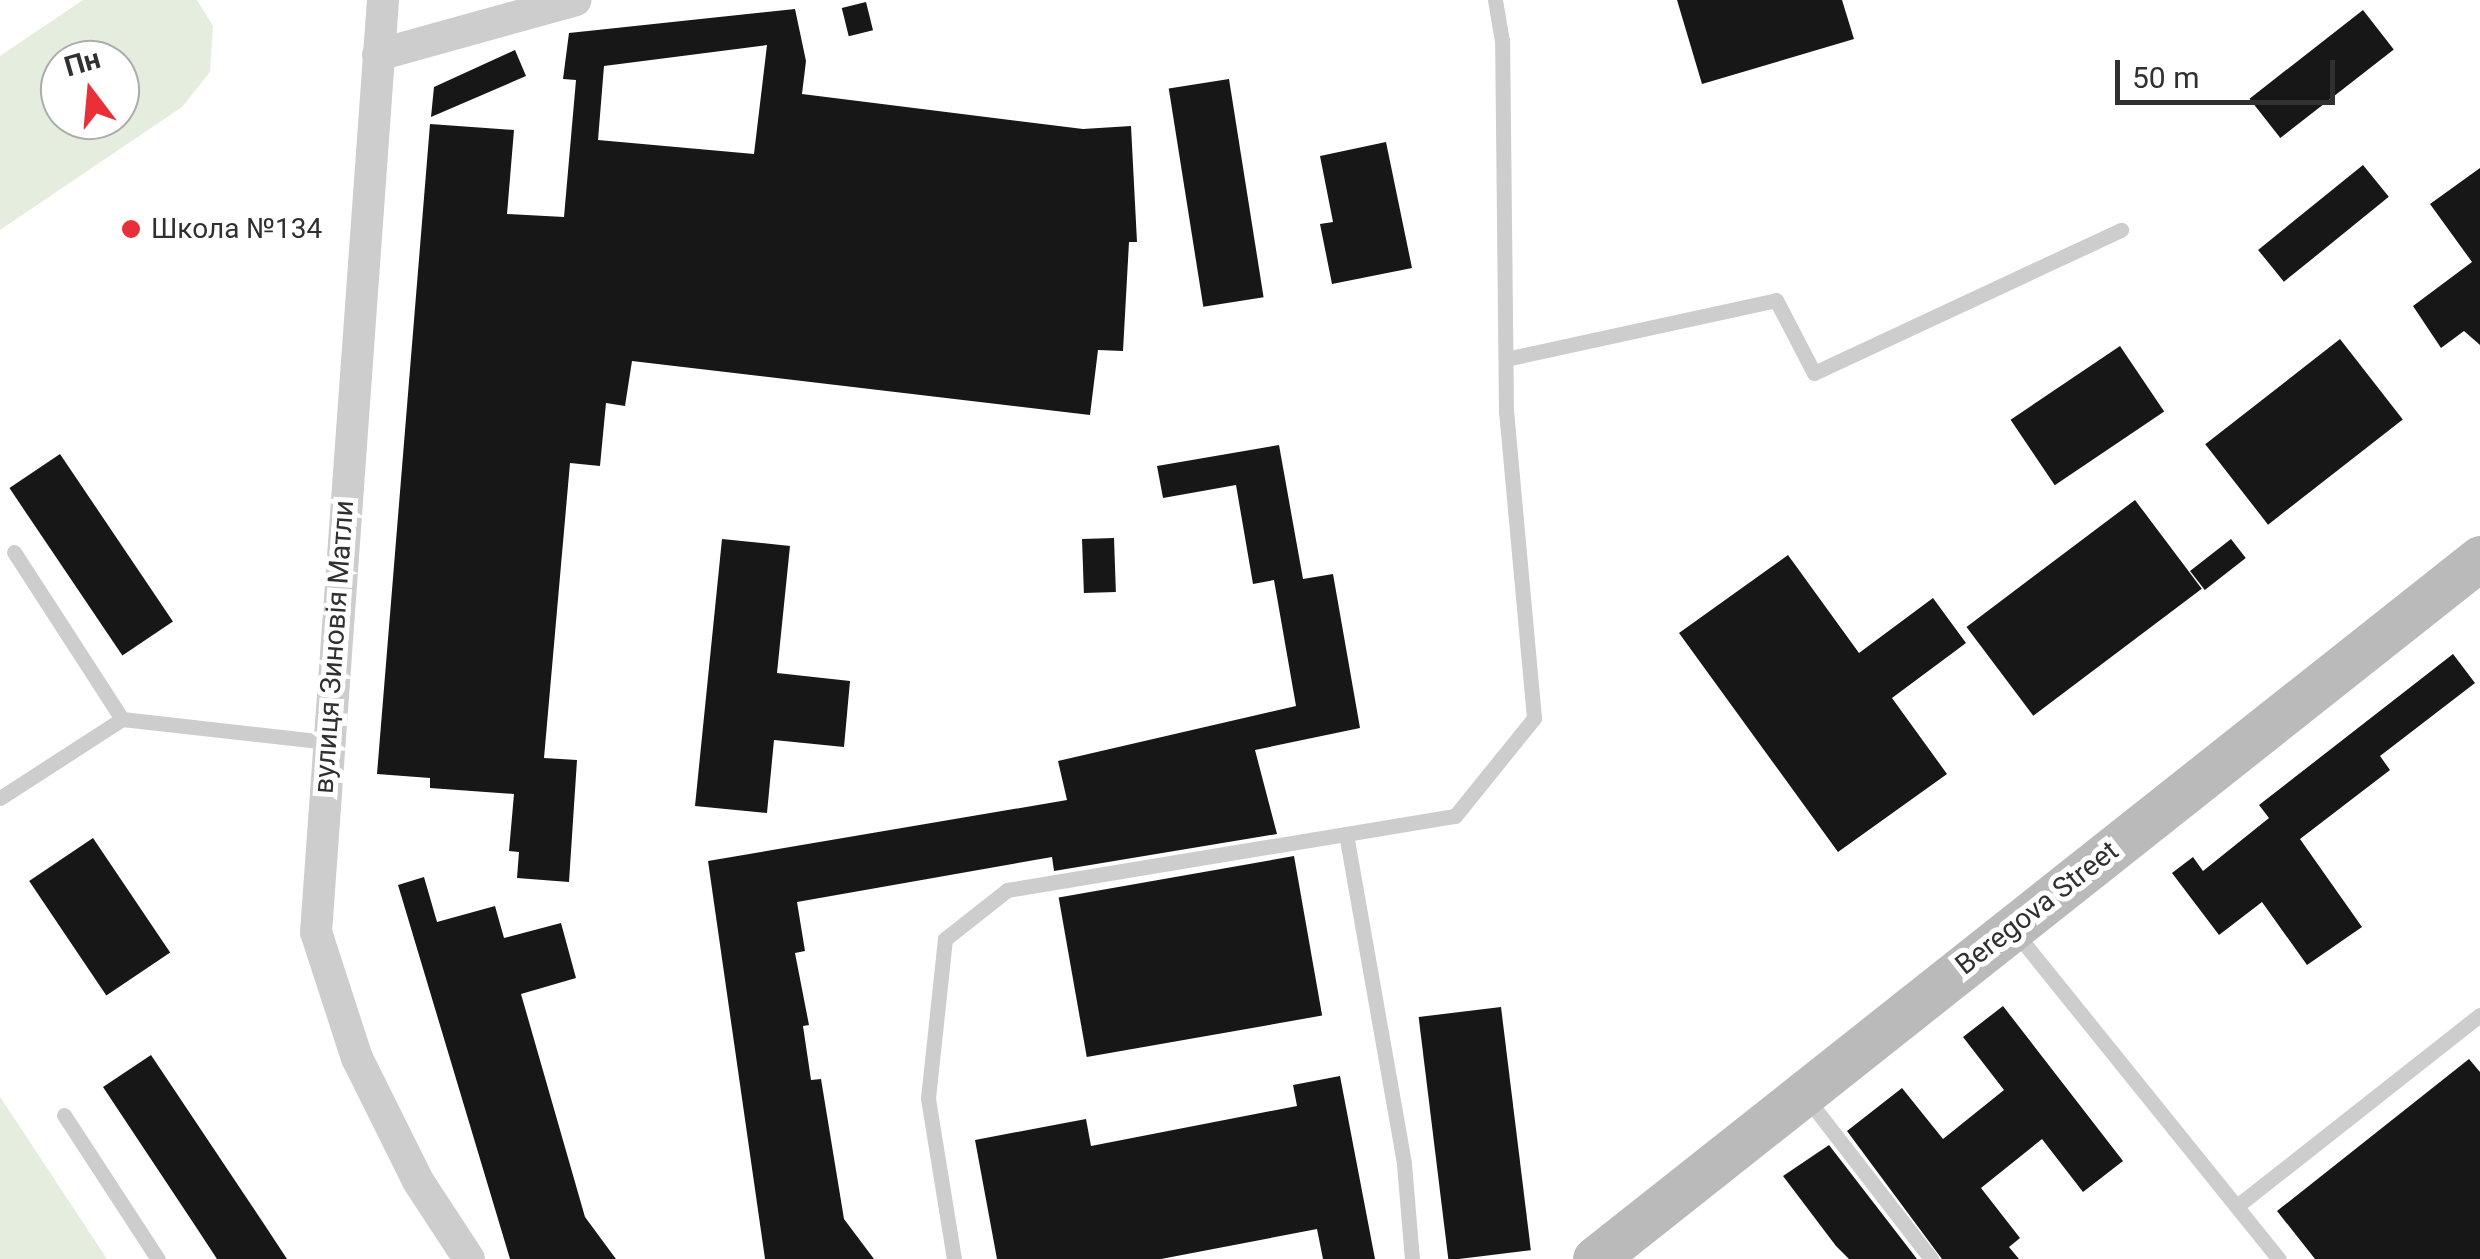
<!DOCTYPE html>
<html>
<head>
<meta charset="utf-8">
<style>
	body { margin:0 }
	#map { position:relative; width:2480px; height:1259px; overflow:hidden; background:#fff; font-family:Roboto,sans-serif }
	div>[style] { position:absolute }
	.green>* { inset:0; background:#e5edde }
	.building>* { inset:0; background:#171717; transform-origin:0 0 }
	.lane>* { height:15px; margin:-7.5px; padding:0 7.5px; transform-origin:7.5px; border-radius:7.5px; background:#cdcdcd }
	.street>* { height:32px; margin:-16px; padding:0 16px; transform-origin:16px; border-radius:16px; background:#cdcdcd }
	.secondary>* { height:45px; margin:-22.5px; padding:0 22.5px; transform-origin:22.5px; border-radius:22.5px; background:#bababa }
	.dots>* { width:28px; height:28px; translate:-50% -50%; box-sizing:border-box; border:5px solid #fff; border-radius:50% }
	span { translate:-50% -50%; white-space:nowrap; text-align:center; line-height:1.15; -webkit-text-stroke:10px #fff; paint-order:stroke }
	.poi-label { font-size:28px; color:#303030 }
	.left { translate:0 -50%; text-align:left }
	.street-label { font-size:28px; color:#303030 }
	.north { position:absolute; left:40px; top:40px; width:100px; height:100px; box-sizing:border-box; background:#fff; border:2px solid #acacac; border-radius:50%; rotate:344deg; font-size:28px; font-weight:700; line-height:40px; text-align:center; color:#303030 }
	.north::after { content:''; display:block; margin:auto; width:35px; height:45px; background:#e92f37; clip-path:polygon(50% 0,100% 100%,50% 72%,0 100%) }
	.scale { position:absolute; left:2115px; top:60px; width:220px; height:45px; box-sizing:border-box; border:5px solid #303030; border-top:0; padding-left:12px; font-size:30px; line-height:35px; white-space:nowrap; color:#303030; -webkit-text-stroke:8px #fff; paint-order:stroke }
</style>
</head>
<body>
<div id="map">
	<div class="green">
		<div style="clip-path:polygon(evenodd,83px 0,197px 0,213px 26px,210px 72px,182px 107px,0 230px,0 56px,83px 0,120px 60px,120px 120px,60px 120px,60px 60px,120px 60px)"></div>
		<div style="clip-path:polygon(0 1097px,28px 1139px,107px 1259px,0 1259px)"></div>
	</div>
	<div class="building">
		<div style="clip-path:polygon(1677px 0,1842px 0,1854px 39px,1702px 84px)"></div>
		<div style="left:866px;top:2px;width:29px;height:25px;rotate:76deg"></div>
		<div style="clip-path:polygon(evenodd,795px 9px,806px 61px,802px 94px,1083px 129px,1131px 126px,1137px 242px,1129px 242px,1123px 351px,1098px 350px,1090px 415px,632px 361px,625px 406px,606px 403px,600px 466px,570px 463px,544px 758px,577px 760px,569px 882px,517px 878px,519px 852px,509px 851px,514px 794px,430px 788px,430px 778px,377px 774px,430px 124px,514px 130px,507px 214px,564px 217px,576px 80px,563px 79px,569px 33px,795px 9px,767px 45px,754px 154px,598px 140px,604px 66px,767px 45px)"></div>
		<div style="left:2363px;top:10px;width:50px;height:144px;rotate:52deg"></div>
		<div style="clip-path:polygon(515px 50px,526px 76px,431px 117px,434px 87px)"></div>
		<div style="left:1229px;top:79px;width:221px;height:61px;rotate:81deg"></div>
		<div style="clip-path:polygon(1386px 142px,1412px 268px,1332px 284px,1320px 224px,1333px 222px,1320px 156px)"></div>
		<div style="left:2363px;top:165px;width:41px;height:135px;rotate:51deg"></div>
		<div style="clip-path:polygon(2480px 168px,2480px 345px,2464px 331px,2441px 348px,2413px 306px,2472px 262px,2430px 204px)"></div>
		<div style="left:2340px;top:339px;width:102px;height:171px;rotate:52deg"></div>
		<div style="left:2120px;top:346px;width:79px;height:132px;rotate:56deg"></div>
		<div style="clip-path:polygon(1279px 445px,1303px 579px,1333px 574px,1360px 728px,1255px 750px,1277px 834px,1054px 871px,1052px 857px,797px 902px,805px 951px,795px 953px,809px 1025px,803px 1026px,811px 1080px,821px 1079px,844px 1219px,874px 1259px,765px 1259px,708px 861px,1067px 800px,1058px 761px,1296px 706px,1274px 580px,1253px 584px,1236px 485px,1163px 498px,1157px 466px)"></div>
		<div style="left:60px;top:454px;width:202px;height:61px;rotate:56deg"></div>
		<div style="left:2135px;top:500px;width:111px;height:211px;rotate:53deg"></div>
		<div style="left:1114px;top:538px;width:54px;height:32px;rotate:88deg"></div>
		<div style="clip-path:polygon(722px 539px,790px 546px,777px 673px,850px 681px,844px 747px,774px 740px,767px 813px,695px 806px)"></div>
		<div style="left:2231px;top:539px;width:24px;height:52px;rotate:52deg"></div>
		<div style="clip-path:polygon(1788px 555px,1859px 653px,1933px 598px,1966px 643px,1892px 698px,1947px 774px,1838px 852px,1679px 633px)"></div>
		<div style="clip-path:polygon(2453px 654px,2475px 683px,2380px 756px,2390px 770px,2300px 839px,2362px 927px,2307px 965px,2262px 902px,2219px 935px,2172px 873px,2193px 857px,2203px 871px,2269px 818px,2259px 805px)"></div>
		<div style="left:93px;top:838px;width:138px;height:77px;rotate:56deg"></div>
		<div style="left:1294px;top:856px;width:162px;height:239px;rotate:80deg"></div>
		<div style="clip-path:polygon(424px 877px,437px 922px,495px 906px,504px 938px,561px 923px,576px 978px,521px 994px,585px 1217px,616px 1259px,510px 1259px,398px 885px)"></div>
		<div style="clip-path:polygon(2003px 1006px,2123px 1161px,2083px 1192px,2042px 1139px,1981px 1188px,2020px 1238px,2009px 1247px,2019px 1259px,1942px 1259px,1847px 1131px,1902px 1088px,1943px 1139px,2004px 1090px,1963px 1037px)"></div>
		<div style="left:1501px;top:1007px;width:245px;height:83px;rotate:83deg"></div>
		<div style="clip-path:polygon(151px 1055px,266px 1227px,287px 1259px,217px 1259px,194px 1224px,103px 1087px)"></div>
		<div style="clip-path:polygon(2469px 1059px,2480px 1072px,2480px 1259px,2315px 1259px,2277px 1211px)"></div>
		<div style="clip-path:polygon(1340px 1076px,1375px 1259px,1323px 1259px,1317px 1229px,1161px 1259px,997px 1259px,975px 1140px,1086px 1119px,1091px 1146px,1297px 1106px,1293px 1085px)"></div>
		<div style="clip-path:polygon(1829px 1145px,1917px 1259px,1849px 1259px,1836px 1246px,1783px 1176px)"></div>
	</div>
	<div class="lane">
		<div style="left:1506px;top:359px;width:276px;rotate:-12.3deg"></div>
		<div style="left:1776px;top:300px;width:82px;rotate:62.5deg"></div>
		<div style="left:1814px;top:373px;width:339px;rotate:-25deg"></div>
		<div style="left:14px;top:552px;width:199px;rotate:57.1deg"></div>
		<div style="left:122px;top:719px;width:205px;rotate:6.4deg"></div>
		<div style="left:0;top:798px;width:145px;rotate:-32.9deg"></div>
		<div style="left:1346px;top:834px;width:335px;rotate:80deg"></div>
		<div style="left:1404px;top:1164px;width:95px;rotate:85.2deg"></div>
		<div style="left:2015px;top:932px;width:420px;rotate:51.1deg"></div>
		<div style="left:1806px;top:1097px;width:205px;rotate:52.3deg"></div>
		<div style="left:64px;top:1115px;width:172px;rotate:56.9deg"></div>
		<div style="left:2237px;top:1206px;width:309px;rotate:-38.2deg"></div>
		<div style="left:954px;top:1259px;width:163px;rotate:-99.2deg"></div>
		<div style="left:928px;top:1098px;width:160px;rotate:-83.9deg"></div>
		<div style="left:945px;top:939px;width:79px;rotate:-38.3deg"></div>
		<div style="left:1007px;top:890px;width:454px;rotate:-9.4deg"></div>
		<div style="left:1455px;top:816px;width:126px;rotate:-51.1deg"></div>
		<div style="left:1534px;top:718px;width:307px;rotate:-95.2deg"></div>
		<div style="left:1506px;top:412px;width:371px;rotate:-90.6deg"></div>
		<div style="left:1502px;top:41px;width:42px;rotate:-99.7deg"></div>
	</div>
	<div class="street">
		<div style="left:383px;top:0;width:934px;rotate:94.11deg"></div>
		<div style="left:316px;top:932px;width:133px;rotate:72deg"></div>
		<div style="left:357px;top:1058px;width:137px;rotate:63.6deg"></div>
		<div style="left:418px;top:1181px;width:93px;rotate:56.8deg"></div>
		<div style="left:378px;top:55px;width:205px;rotate:-15.5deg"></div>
	</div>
	<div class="secondary">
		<div style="left:1595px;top:1259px;width:1129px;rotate:-38.38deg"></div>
	</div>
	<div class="dots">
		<div style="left:131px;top:229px;background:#e92f37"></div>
	</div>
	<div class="poi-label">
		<span class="left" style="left:151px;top:229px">Школа №134</span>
	</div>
	<div class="street-label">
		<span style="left:334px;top:647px;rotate:-86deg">вулиця Зиновія Матли</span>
		<span style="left:2037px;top:908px;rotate:-38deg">Beregova Street</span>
	</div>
	<div class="north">Пн</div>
	<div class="scale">50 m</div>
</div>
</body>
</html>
